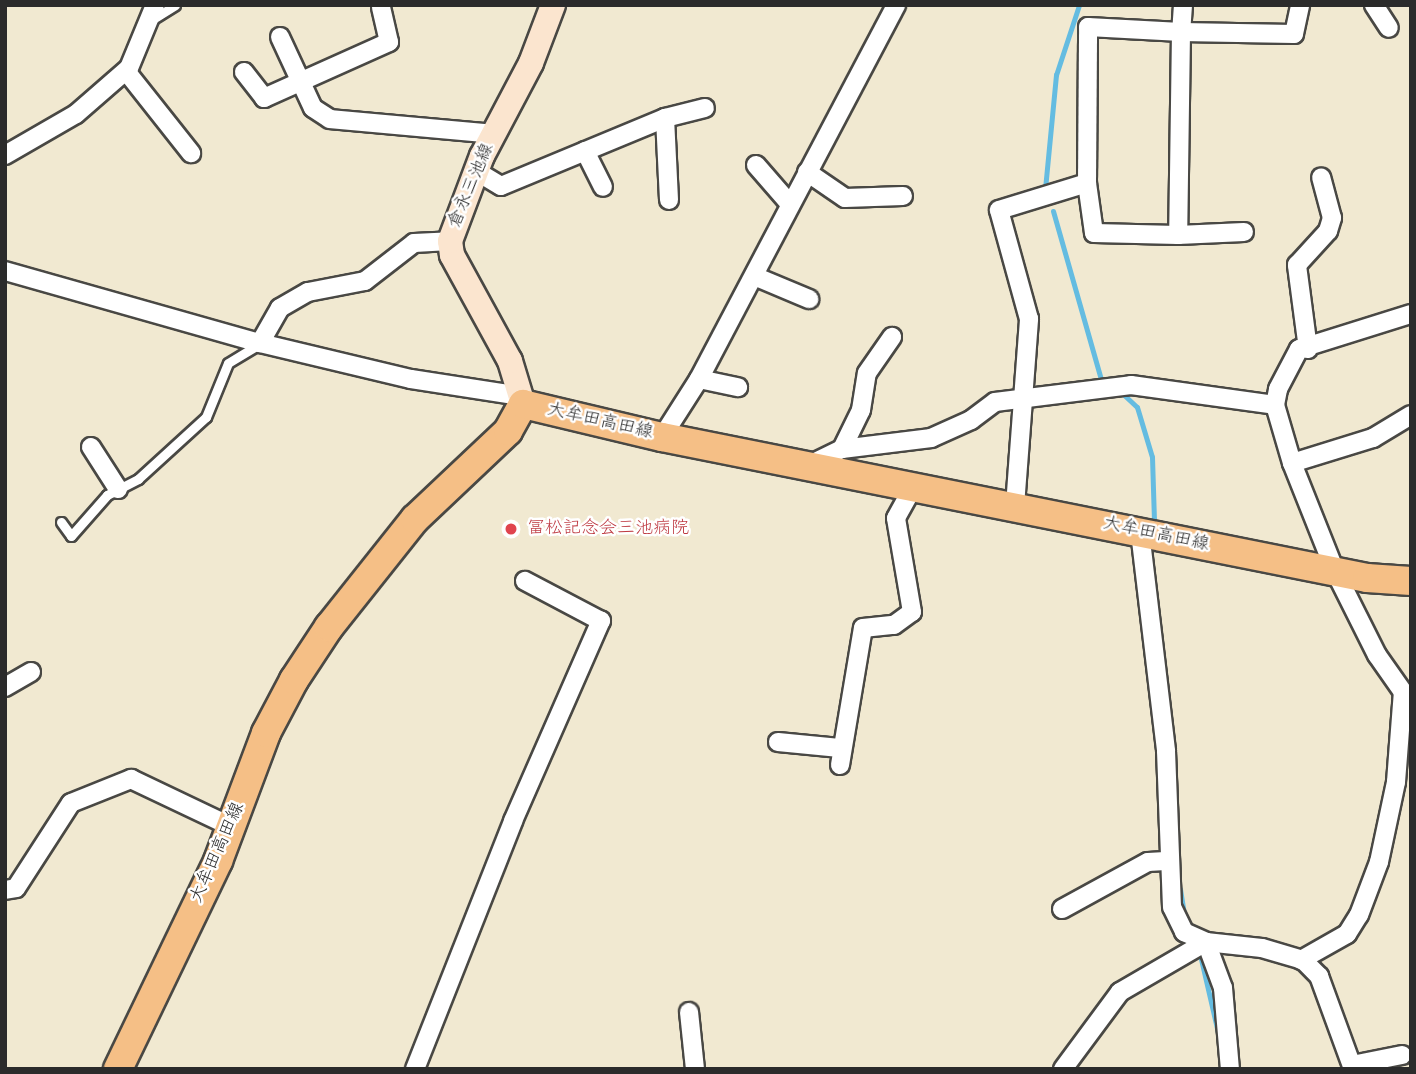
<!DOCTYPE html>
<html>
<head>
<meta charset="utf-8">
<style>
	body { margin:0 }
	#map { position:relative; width:1416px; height:1074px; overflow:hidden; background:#f1e9d1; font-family:Kalam,"Klee One",sans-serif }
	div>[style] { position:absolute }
	.stream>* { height:5px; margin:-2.5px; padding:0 2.5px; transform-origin:2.5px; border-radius:2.5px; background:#64bce1 }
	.roads { filter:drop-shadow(2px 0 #494844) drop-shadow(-2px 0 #494844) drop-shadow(0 2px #494844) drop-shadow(0 -2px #494844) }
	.lane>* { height:9px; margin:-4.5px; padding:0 4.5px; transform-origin:4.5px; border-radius:4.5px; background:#fff }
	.street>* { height:18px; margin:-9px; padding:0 9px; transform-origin:9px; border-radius:9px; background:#fff }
	.secondary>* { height:24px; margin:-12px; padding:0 12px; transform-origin:12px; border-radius:12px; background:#fbe5cf }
	.primary>* { height:28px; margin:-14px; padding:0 14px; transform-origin:14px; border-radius:14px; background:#f5bf86 }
	.dots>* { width:19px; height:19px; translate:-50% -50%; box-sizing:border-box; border:4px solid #fff; border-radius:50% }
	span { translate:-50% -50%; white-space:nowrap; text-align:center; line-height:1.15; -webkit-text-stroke:5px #fff; paint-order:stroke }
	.street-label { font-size:18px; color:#2b2b2b }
	.health-label { font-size:18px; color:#be3a42 }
	.left { translate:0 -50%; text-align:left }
	.frame { position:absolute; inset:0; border:7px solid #2b2b2b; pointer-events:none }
</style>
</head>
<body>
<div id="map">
	<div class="stream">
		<div style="left:1045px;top:189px;width:115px;rotate:-84.5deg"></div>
		<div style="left:1056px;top:75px;width:74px;rotate:-71.8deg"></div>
		<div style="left:1053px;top:211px;width:175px;rotate:74.1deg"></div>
		<div style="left:1123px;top:394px;width:19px;rotate:43deg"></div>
		<div style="left:1137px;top:407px;width:52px;rotate:73.3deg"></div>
		<div style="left:1152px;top:457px;width:63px;rotate:88.2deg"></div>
		<div style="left:1180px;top:889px;width:25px;rotate:81deg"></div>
		<div style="left:1201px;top:959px;width:84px;rotate:77deg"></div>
	</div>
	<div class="roads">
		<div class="lane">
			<div style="left:153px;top:19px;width:26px;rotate:-32deg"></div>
			<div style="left:61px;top:522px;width:17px;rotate:54deg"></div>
			<div style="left:71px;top:536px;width:55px;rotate:-48.7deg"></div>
			<div style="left:107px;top:495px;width:35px;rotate:-27deg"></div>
			<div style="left:138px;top:479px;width:92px;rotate:-42.4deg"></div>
			<div style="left:206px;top:417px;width:58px;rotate:-67.8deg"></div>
			<div style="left:228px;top:363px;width:35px;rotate:-31deg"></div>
		</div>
		<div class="street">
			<div style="left:1183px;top:5px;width:27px;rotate:94deg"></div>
			<div style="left:1181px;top:32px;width:203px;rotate:90.8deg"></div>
			<div style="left:1178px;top:235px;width:84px;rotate:-178.6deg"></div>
			<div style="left:1094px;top:233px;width:50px;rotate:-98deg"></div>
			<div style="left:1087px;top:183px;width:156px;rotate:-89.6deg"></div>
			<div style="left:1088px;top:27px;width:93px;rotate:3.1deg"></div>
			<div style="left:1181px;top:32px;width:113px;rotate:1deg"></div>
			<div style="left:1294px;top:34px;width:30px;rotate:-78deg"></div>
			<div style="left:1374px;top:5px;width:27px;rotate:57deg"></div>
			<div style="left:280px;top:37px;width:78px;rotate:65.1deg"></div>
			<div style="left:313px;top:108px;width:20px;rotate:33deg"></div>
			<div style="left:330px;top:119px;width:165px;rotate:5.2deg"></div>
			<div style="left:126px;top:71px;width:105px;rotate:51.6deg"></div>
			<div style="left:244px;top:72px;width:33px;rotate:52deg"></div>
			<div style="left:264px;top:98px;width:137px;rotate:-24.1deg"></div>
			<div style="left:389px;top:42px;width:35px;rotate:-103deg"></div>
			<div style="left:665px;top:118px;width:82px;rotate:87.2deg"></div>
			<div style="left:585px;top:151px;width:40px;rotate:63.4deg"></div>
			<div style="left:5px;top:155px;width:82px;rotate:-30deg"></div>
			<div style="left:76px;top:114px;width:70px;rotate:-41deg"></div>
			<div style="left:129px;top:68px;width:68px;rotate:-67.6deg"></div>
			<div style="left:756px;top:165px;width:50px;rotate:49deg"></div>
			<div style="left:476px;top:171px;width:29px;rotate:31deg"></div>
			<div style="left:501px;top:186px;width:178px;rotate:-22.5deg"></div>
			<div style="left:665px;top:118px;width:41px;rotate:-14deg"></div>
			<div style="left:807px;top:172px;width:46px;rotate:34.4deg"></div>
			<div style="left:845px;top:198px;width:58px;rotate:-2deg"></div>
			<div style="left:1178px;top:235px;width:66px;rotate:-2.6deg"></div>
			<div style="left:5px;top:271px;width:265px;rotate:15.8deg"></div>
			<div style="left:260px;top:343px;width:155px;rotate:13.4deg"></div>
			<div style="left:411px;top:379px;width:111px;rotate:8.8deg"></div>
			<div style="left:754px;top:276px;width:60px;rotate:22.7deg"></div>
			<div style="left:260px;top:343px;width:40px;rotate:-60.3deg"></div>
			<div style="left:280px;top:308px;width:32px;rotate:-30deg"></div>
			<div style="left:308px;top:292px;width:58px;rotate:-10.9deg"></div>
			<div style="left:365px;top:281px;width:62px;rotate:-37.8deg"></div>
			<div style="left:414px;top:243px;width:36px;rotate:-3deg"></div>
			<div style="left:1308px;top:349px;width:85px;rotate:-97.5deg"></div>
			<div style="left:1297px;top:265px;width:46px;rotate:-47.6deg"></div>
			<div style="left:1328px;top:231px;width:14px;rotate:-73deg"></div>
			<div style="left:1332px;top:218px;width:42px;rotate:-105deg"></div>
			<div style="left:699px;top:379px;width:40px;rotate:12deg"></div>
			<div style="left:662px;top:437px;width:69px;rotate:-57.5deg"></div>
			<div style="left:699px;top:379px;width:423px;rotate:-62.2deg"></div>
			<div style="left:91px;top:447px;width:50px;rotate:57.3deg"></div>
			<div style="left:842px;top:449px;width:43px;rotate:-64deg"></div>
			<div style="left:861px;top:410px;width:37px;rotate:-81deg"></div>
			<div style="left:867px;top:373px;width:44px;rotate:-55.2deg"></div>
			<div style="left:1292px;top:463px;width:85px;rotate:-17.2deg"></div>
			<div style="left:1373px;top:438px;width:44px;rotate:-31.2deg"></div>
			<div style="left:809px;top:465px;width:37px;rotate:-26deg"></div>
			<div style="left:842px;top:449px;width:90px;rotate:-7deg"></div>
			<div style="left:931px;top:438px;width:44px;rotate:-24.2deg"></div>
			<div style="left:971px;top:420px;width:30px;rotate:-37deg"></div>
			<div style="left:995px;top:402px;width:137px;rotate:-7.1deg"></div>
			<div style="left:1131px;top:385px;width:145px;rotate:7.9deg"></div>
			<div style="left:1015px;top:506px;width:188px;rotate:-85.7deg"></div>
			<div style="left:1029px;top:319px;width:113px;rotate:-105.4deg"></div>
			<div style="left:999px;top:210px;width:92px;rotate:-17.1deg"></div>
			<div style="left:1140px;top:532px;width:221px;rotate:83.2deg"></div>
			<div style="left:1166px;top:751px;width:156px;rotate:87.8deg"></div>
			<div style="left:1172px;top:907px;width:28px;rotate:64deg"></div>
			<div style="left:1184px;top:932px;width:24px;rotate:24deg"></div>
			<div style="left:1206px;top:942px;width:56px;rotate:6.1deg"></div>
			<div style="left:1262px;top:948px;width:43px;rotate:16.3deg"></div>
			<div style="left:1303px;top:960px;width:23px;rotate:45deg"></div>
			<div style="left:1319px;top:976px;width:99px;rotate:69.9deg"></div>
			<div style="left:5px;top:687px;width:30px;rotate:-30deg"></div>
			<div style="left:778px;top:742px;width:62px;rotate:5.5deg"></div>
			<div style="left:840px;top:765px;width:139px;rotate:-80.5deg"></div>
			<div style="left:863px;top:628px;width:31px;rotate:-6deg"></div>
			<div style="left:894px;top:625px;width:22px;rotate:-36deg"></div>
			<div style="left:912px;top:612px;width:95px;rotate:-99.7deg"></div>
			<div style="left:896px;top:518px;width:37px;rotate:-61deg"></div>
			<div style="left:5px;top:890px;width:11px;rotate:-10deg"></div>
			<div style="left:16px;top:888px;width:101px;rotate:-57.1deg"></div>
			<div style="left:71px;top:803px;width:65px;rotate:-21.8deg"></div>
			<div style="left:131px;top:779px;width:112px;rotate:25.4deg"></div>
			<div style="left:1062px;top:909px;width:98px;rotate:-28.7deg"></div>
			<div style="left:1148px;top:862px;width:22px;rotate:-3deg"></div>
			<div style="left:1206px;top:942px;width:49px;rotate:69.7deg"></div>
			<div style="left:1223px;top:988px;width:81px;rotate:85.1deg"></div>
			<div style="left:1301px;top:960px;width:53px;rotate:-29.5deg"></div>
			<div style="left:1347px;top:934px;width:22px;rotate:-58deg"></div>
			<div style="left:1359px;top:915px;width:57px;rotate:-69.3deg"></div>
			<div style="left:1379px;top:862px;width:82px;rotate:-78deg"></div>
			<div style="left:1396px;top:782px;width:90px;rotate:-85.6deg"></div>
			<div style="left:1403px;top:692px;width:45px;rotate:-125.1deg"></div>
			<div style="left:1377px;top:655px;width:94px;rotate:-116.6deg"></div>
			<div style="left:1335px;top:571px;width:116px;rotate:-111.7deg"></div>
			<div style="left:1292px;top:463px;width:60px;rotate:-106.3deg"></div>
			<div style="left:1275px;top:405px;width:16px;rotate:-79deg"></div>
			<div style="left:1278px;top:389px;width:45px;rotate:-62.3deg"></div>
			<div style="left:1299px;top:349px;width:117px;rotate:-17.4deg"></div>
			<div style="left:689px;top:1012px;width:57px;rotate:84deg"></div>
			<div style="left:1352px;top:1065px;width:51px;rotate:-11.3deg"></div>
			<div style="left:415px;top:1069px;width:267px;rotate:-68.4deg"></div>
			<div style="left:513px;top:821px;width:219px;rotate:-66.3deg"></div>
			<div style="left:601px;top:621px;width:86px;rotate:-152.2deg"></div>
			<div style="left:1063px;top:1069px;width:96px;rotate:-53.5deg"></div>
			<div style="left:1120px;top:992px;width:99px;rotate:-30.2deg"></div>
		</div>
		<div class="secondary">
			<div style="left:523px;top:404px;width:45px;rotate:-106.8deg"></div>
			<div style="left:510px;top:361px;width:121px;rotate:-118.7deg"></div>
			<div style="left:452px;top:255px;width:14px;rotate:-98deg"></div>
			<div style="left:450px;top:241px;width:91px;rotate:-69.4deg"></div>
			<div style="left:482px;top:156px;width:105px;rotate:-62.2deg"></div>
			<div style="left:531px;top:63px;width:62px;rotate:-69.2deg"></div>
		</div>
		<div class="primary">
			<div style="left:118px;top:1069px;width:231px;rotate:-64.3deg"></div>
			<div style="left:218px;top:861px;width:137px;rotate:-69.4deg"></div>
			<div style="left:266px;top:733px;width:60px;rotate:-62.2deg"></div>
			<div style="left:294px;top:680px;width:64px;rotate:-56.6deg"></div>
			<div style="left:329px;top:627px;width:138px;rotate:-51.5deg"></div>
			<div style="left:415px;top:519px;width:128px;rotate:-43.4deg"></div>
			<div style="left:508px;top:431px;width:31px;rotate:-61deg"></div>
			<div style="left:523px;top:404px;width:143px;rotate:13.4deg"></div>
			<div style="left:662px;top:437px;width:719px;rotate:11.31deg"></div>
			<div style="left:1367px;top:578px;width:44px;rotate:3.9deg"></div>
		</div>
	</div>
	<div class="dots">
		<div style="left:511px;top:529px;background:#e0444e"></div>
	</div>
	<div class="street-label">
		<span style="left:472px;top:186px;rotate:-67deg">倉永三池線</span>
		<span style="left:600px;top:422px;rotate:13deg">大牟田高田線</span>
		<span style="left:1156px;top:535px;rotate:12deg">大牟田高田線</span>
		<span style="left:218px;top:853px;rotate:-66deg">大牟田高田線</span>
	</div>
	<div class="health-label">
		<span class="left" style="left:527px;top:529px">冨松記念会三池病院</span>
	</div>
	<div class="frame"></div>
</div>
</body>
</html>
